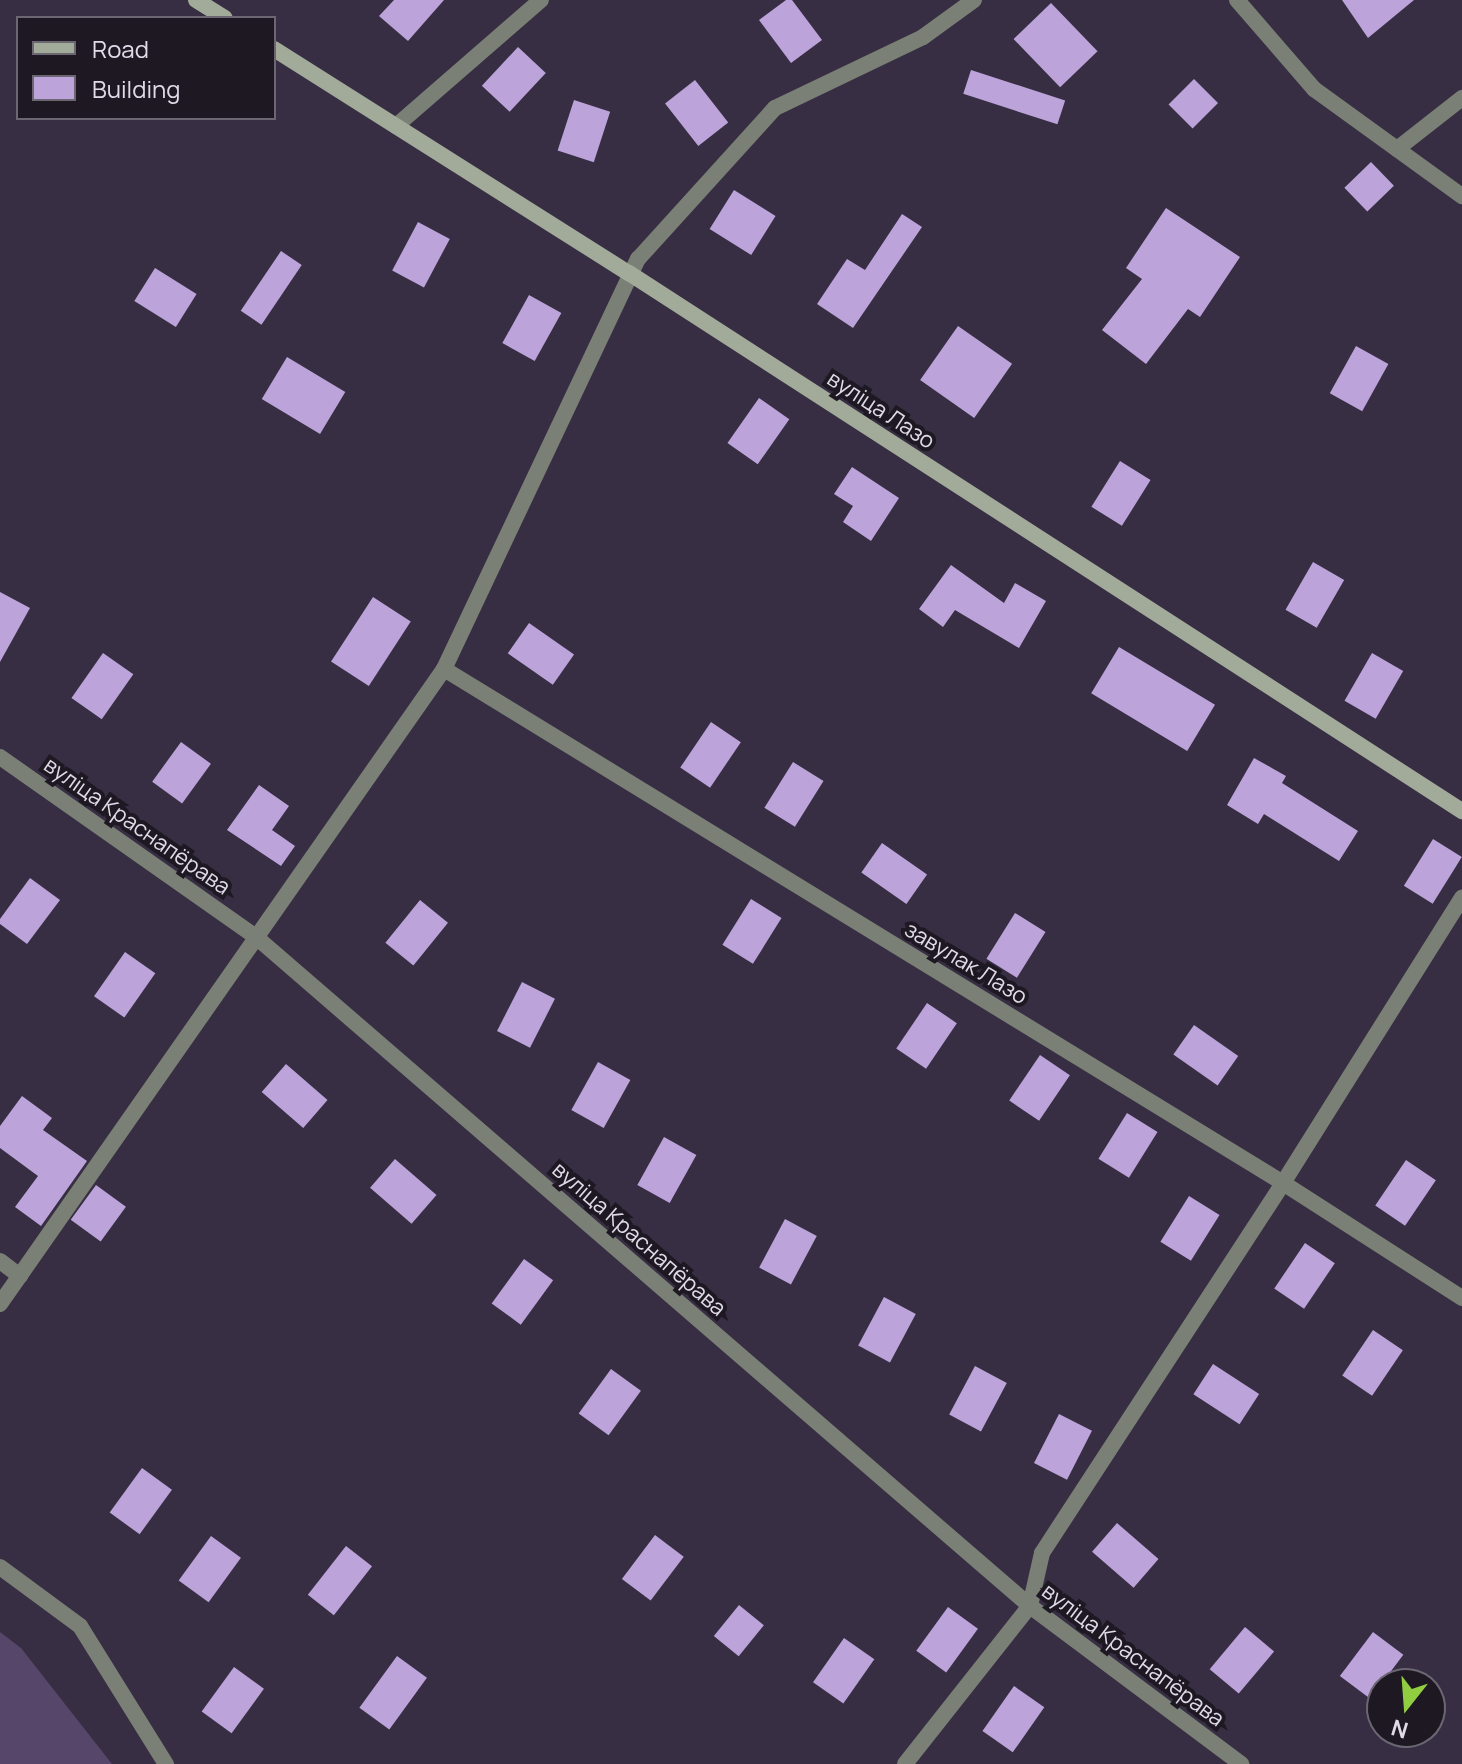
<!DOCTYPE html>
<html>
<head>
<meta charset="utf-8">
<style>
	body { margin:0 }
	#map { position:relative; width:1462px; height:1764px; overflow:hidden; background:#372e43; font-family:Manrope,sans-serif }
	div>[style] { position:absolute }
	.green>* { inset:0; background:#564669 }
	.building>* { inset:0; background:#bca4db; transform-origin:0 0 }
	.street>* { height:16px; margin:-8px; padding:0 8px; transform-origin:8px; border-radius:8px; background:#7a8075 }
	.secondary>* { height:16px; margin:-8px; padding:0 8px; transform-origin:8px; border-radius:8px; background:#a2ab9a }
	span { translate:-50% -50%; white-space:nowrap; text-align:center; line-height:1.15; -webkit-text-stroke:8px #1d1822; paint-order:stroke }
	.street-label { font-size:22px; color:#e1dbe9 }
	.legend { position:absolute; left:16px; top:16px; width:260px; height:104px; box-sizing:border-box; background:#1d1822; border:2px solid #6b6672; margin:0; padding:10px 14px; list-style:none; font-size:24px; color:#e1dbe9 }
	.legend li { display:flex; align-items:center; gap:16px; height:40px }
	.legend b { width:40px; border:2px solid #6b6672 }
	.north { position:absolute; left:1366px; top:1668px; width:80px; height:80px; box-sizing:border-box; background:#1d1822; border:2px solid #6b6672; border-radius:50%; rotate:197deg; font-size:22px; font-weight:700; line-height:32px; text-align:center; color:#e1dbe9 }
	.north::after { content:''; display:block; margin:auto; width:28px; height:36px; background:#90cd40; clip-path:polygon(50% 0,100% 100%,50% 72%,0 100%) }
</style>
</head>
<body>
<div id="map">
	<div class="green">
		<div style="clip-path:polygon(0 1632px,21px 1648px,112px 1764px,0 1764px)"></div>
	</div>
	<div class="building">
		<div style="clip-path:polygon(394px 0,444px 0,408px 41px,379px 16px)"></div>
		<div style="clip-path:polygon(786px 0,792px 0,822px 40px,791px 63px,759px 20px)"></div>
		<div style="clip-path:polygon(1342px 0,1414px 0,1368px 38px)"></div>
		<div style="left:1051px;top:3px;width:67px;height:52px;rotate:46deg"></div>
		<div style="left:518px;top:47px;width:38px;height:53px;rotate:43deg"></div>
		<div style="left:971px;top:70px;width:99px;height:25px;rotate:18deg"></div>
		<div style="left:1194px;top:79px;width:34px;height:36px;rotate:45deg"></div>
		<div style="left:695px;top:80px;width:54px;height:38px;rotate:52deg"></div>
		<div style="left:574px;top:100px;width:38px;height:53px;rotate:18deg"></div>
		<div style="left:1371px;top:162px;width:33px;height:37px;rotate:46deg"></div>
		<div style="left:734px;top:190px;width:49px;height:46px;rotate:32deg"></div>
		<div style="clip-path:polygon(1166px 208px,1240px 257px,1200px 317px,1188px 309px,1146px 364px,1102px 330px,1142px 279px,1126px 268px)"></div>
		<div style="clip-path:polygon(902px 214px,922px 227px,853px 328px,817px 304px,847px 259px,865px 270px)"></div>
		<div style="left:418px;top:222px;width:36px;height:55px;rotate:28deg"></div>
		<div style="left:281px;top:251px;width:25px;height:72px;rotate:34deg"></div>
		<div style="left:155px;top:268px;width:49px;height:39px;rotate:32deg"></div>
		<div style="left:529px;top:295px;width:37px;height:55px;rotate:29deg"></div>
		<div style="left:958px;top:326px;width:66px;height:66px;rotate:35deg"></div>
		<div style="left:1356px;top:346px;width:37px;height:54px;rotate:29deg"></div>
		<div style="left:287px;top:357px;width:68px;height:49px;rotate:31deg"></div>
		<div style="left:759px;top:398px;width:37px;height:55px;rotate:35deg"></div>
		<div style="left:1120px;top:461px;width:36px;height:54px;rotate:32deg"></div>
		<div style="clip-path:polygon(852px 467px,899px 498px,871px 541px,843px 522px,853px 506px,834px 494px)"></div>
		<div style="left:1313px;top:562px;width:36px;height:55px;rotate:30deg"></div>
		<div style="clip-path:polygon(951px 565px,1004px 603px,1015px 583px,1046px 601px,1019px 648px,955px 610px,943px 627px,919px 609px)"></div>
		<div style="clip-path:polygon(0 592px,30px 608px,0 662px)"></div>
		<div style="left:373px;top:597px;width:45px;height:77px;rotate:33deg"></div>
		<div style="left:529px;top:623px;width:55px;height:37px;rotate:35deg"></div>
		<div style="left:1119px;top:647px;width:112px;height:54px;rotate:31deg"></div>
		<div style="left:103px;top:653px;width:37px;height:55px;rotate:35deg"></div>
		<div style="left:1372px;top:653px;width:36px;height:55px;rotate:30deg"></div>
		<div style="left:711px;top:722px;width:36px;height:55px;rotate:34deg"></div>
		<div style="left:181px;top:742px;width:37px;height:49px;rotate:36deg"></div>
		<div style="clip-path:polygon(1254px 758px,1286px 776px,1282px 783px,1358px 831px,1339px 861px,1264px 814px,1258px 824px,1227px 805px)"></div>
		<div style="left:793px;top:762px;width:36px;height:54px;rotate:32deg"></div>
		<div style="clip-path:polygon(259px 785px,289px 806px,272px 830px,295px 846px,281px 866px,227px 830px)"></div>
		<div style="left:1433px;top:839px;width:34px;height:55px;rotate:32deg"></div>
		<div style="left:882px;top:843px;width:55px;height:36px;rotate:35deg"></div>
		<div style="clip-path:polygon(30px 878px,60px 900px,27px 944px,0 924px,0 919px)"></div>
		<div style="left:751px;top:899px;width:36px;height:54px;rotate:32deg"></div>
		<div style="left:420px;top:900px;width:36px;height:55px;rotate:39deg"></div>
		<div style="left:1015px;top:913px;width:36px;height:54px;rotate:32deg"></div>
		<div style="left:125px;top:952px;width:37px;height:54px;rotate:35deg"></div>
		<div style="left:522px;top:982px;width:37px;height:55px;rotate:27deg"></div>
		<div style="left:927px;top:1003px;width:36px;height:55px;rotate:34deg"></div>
		<div style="left:1194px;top:1025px;width:54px;height:36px;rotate:35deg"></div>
		<div style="left:1040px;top:1055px;width:36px;height:55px;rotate:34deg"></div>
		<div style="left:598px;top:1062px;width:37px;height:55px;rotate:29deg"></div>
		<div style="left:286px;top:1064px;width:55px;height:37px;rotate:41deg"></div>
		<div style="clip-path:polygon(22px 1096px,52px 1118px,43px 1130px,87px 1161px,41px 1226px,15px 1207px,38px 1176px,0 1148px,0 1126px)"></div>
		<div style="left:1127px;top:1113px;width:36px;height:54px;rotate:32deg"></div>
		<div style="left:664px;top:1137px;width:37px;height:55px;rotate:29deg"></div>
		<div style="left:395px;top:1159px;width:55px;height:38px;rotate:41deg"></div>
		<div style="left:1406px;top:1160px;width:36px;height:55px;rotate:34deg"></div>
		<div style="left:96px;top:1185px;width:37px;height:43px;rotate:36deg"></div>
		<div style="left:1189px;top:1196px;width:36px;height:54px;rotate:32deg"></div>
		<div style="left:785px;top:1219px;width:36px;height:55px;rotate:28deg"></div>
		<div style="left:1305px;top:1243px;width:36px;height:55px;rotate:34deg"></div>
		<div style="left:524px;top:1259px;width:36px;height:55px;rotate:36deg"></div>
		<div style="left:884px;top:1297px;width:36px;height:55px;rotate:28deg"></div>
		<div style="left:1373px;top:1330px;width:36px;height:55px;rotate:34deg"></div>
		<div style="left:1213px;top:1364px;width:55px;height:36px;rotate:33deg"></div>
		<div style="left:975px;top:1366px;width:36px;height:55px;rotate:28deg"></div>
		<div style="left:611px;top:1369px;width:37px;height:55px;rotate:36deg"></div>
		<div style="left:1059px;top:1414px;width:37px;height:55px;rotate:27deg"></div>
		<div style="left:142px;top:1468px;width:37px;height:55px;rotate:36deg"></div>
		<div style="left:1117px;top:1523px;width:55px;height:38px;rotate:41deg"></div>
		<div style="left:655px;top:1535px;width:36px;height:55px;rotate:37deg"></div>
		<div style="left:211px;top:1536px;width:37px;height:55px;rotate:36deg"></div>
		<div style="left:346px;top:1546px;width:33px;height:62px;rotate:38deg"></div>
		<div style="left:739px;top:1605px;width:32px;height:40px;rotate:39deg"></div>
		<div style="left:948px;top:1607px;width:37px;height:54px;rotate:36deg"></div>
		<div style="left:1245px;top:1627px;width:38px;height:55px;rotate:40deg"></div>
		<div style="left:1373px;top:1632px;width:38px;height:55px;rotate:37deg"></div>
		<div style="left:844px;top:1638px;width:37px;height:54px;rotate:35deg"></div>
		<div style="left:397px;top:1656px;width:37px;height:64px;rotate:36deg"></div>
		<div style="left:234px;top:1667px;width:37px;height:55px;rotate:36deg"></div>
		<div style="left:1014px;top:1686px;width:37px;height:55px;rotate:35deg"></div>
	</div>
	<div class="street">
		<div style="left:1237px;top:0;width:118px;rotate:49.1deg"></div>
		<div style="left:1314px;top:89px;width:183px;rotate:35.9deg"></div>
		<div style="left:396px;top:126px;width:192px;rotate:-41deg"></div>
		<div style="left:1397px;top:149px;width:83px;rotate:-38.1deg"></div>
		<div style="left:444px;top:669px;width:984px;rotate:31.49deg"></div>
		<div style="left:1283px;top:1183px;width:213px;rotate:32.7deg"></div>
		<div style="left:0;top:757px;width:313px;rotate:35.1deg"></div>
		<div style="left:256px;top:937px;width:1023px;rotate:40.84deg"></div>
		<div style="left:1030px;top:1606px;width:264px;rotate:36.8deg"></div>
		<div style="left:0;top:1261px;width:25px;rotate:37deg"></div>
		<div style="left:0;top:1304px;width:775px;rotate:-55.04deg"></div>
		<div style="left:444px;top:669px;width:454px;rotate:-64.7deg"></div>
		<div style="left:638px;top:259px;width:204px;rotate:-47.8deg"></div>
		<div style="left:775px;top:108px;width:164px;rotate:-25.6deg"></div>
		<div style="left:923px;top:37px;width:63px;rotate:-36deg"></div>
		<div style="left:0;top:1567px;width:99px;rotate:36.4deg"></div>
		<div style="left:80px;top:1626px;width:163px;rotate:58.1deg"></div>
		<div style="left:905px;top:1764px;width:201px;rotate:-51.7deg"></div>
		<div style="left:1030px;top:1606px;width:54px;rotate:-77.2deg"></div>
		<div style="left:1042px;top:1553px;width:442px;rotate:-56.9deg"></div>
		<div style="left:1283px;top:1183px;width:337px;rotate:-57.9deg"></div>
	</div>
	<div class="secondary">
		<div style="left:196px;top:0;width:34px;rotate:32deg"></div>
		<div style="left:274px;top:49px;width:420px;rotate:32.3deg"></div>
		<div style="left:629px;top:273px;width:992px;rotate:32.86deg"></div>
	</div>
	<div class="street-label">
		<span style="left:881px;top:410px;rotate:33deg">вуліца Лазо</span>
		<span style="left:137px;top:826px;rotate:35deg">вуліца Краснапёрава</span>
		<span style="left:966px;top:963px;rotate:31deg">завулак Лазо</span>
		<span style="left:639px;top:1239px;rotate:41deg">вуліца Краснапёрава</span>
		<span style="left:1133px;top:1655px;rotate:37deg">вуліца Краснапёрава</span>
	</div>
	<ul class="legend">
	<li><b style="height:10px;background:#a2ab9a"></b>Road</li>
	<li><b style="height:22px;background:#bca4db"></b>Building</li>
	</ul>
	<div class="north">N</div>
</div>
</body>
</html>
